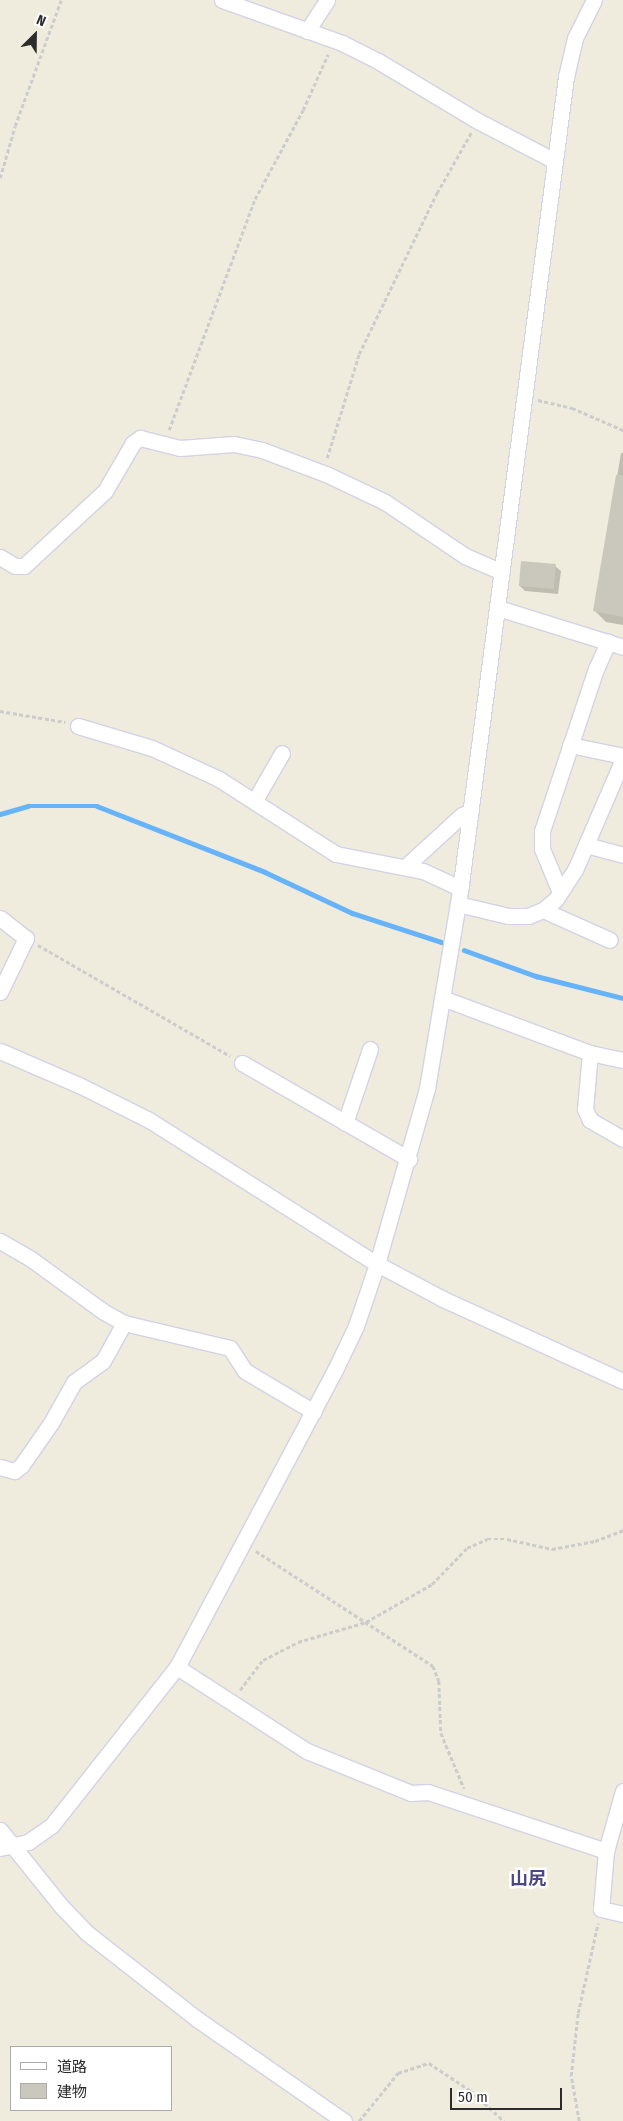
<!DOCTYPE html>
<html>
<head>
<meta charset="utf-8">
<style>
	body { margin:0 }
	#map { position:relative; width:623px; height:2121px; overflow:hidden; background:#efebdd; font-family:"Fira Sans Condensed","Noto Sans JP",sans-serif }
	div>[style] { position:absolute }
	.shadow>* { inset:0; background:#0003 }
	.stream>* { height:4.5px; margin:-2.25px; padding:0 2.25px; transform-origin:2.25px; border-radius:2.25px; background:#67b3fa }
	.building>* { inset:0; background:#cac8bc; transform-origin:0 0 }
	.path>* { height:2.5px; margin-top:-1.25px; transform-origin:0; background:repeating-linear-gradient(90deg,#ccc 0 4px,transparent 0 6.5px) }
	.roads { filter:drop-shadow(1px 0 #d3d2e6) drop-shadow(-1px 0 #d3d2e6) drop-shadow(0 1px #d3d2e6) drop-shadow(0 -1px #d3d2e6) }
	.minor>* { height:15px; margin:-7.5px; padding:0 7.5px; transform-origin:7.5px; border-radius:7.5px; background:#fff }
	span { translate:-50% -50%; white-space:nowrap; text-align:center; line-height:1.15; -webkit-text-stroke:5px #fff; paint-order:stroke }
	.quarter-label { font-size:18px; color:#4a4782; font-weight:700 }
	.legend { position:absolute; left:10px; top:2046px; width:162px; height:65px; box-sizing:border-box; background:#fff; border:1px solid #ababab; margin:0; padding:6px 9px; list-style:none; font-size:15px; color:#2c2c2c }
	.legend li { display:flex; align-items:center; gap:10px; height:25px }
	.legend b { width:25px; border:1px solid #ababab }
	.north { position:absolute; left:10px; top:10px; width:50px; height:50px; -webkit-text-stroke:4px #fff; paint-order:stroke; rotate:23deg; font-size:14px; font-weight:700; line-height:20px; text-align:center; color:#2c2c2c }
	.north::after { content:''; display:block; margin:auto; width:18px; height:22px; background:#2c2c2c; clip-path:polygon(50% 0,100% 100%,50% 72%,0 100%) }
	.scale { position:absolute; left:450px; top:2088px; width:112px; height:22px; box-sizing:border-box; border:2px solid #2c2c2c; border-top:0; padding-left:6px; font-size:15px; line-height:18px; white-space:nowrap; color:#2c2c2c; -webkit-text-stroke:4px #fff; paint-order:stroke }
</style>
</head>
<body>
<div id="map">
	<div class="shadow">
		<div style="clip-path:polygon(621px 453px,623px 453px,623px 625px,606px 622px,595px 611px)"></div>
		<div style="clip-path:polygon(555px 566px,561px 571px,558px 594px,525px 591px,520px 586px)"></div>
	</div>
	<div class="stream">
		<div style="left:0;top:814px;width:29px;rotate:-16deg"></div>
		<div style="left:28px;top:806px;width:69px"></div>
		<div style="left:97px;top:806px;width:180px;rotate:21.4deg"></div>
		<div style="left:265px;top:872px;width:96px;rotate:25.2deg"></div>
		<div style="left:352px;top:913px;width:94px;rotate:18deg"></div>
		<div style="left:464px;top:950px;width:77px;rotate:19.9deg"></div>
		<div style="left:536px;top:976px;width:90px;rotate:14.2deg"></div>
	</div>
	<div class="building">
		<div style="clip-path:polygon(616px 475px,623px 475px,623px 617px,593px 611px)"></div>
		<div style="left:521px;top:561px;width:35px;height:25px;rotate:5deg"></div>
	</div>
	<div class="path">
		<div style="left:0;top:178px;width:54px;rotate:-73.9deg"></div>
		<div style="left:15px;top:126px;width:134px;rotate:-69.9deg"></div>
		<div style="left:538px;top:400px;width:35px;rotate:13deg"></div>
		<div style="left:572px;top:408px;width:56px;rotate:23.3deg"></div>
		<div style="left:169px;top:430px;width:246px;rotate:-69.6deg"></div>
		<div style="left:255px;top:199px;width:101px;rotate:-61.7deg"></div>
		<div style="left:303px;top:110px;width:61px;rotate:-65.9deg"></div>
		<div style="left:327px;top:458px;width:109px;rotate:-72.9deg"></div>
		<div style="left:359px;top:354px;width:179px;rotate:-64.2deg"></div>
		<div style="left:437px;top:193px;width:69px;rotate:-60.5deg"></div>
		<div style="left:0;top:711px;width:66px;rotate:9.6deg"></div>
		<div style="left:38px;top:945px;width:222px;rotate:30deg"></div>
		<div style="left:256px;top:1551px;width:211px;rotate:33deg"></div>
		<div style="left:433px;top:1666px;width:16px;rotate:68deg"></div>
		<div style="left:439px;top:1681px;width:52px;rotate:87.8deg"></div>
		<div style="left:441px;top:1733px;width:60px;rotate:67.3deg"></div>
		<div style="left:240px;top:1690px;width:38px;rotate:-53deg"></div>
		<div style="left:263px;top:1660px;width:39px;rotate:-27deg"></div>
		<div style="left:298px;top:1642px;width:71px;rotate:-16.4deg"></div>
		<div style="left:366px;top:1622px;width:76px;rotate:-29.9deg"></div>
		<div style="left:432px;top:1584px;width:50px;rotate:-45.8deg"></div>
		<div style="left:467px;top:1548px;width:22px;rotate:-24deg"></div>
		<div style="left:487px;top:1539px;width:20px"></div>
		<div style="left:507px;top:1539px;width:46px;rotate:12.5deg"></div>
		<div style="left:552px;top:1549px;width:44px;rotate:-10.5deg"></div>
		<div style="left:595px;top:1541px;width:30px;rotate:-21deg"></div>
		<div style="left:359px;top:2121px;width:62px;rotate:-50.9deg"></div>
		<div style="left:398px;top:2073px;width:33px;rotate:-18deg"></div>
		<div style="left:429px;top:2063px;width:49px;rotate:33.4deg"></div>
		<div style="left:470px;top:2090px;width:46px;rotate:42.4deg"></div>
		<div style="left:579px;top:2121px;width:46px;rotate:-100.1deg"></div>
		<div style="left:571px;top:2076px;width:63px;rotate:-83.7deg"></div>
		<div style="left:578px;top:2013px;width:92px;rotate:-77.5deg"></div>
	</div>
	<div class="roads">
		<div class="minor">
			<div style="left:222px;top:0;width:127px;rotate:19.7deg"></div>
			<div style="left:342px;top:43px;width:40px;rotate:26.6deg"></div>
			<div style="left:378px;top:61px;width:117px;rotate:31deg"></div>
			<div style="left:478px;top:121px;width:87px;rotate:27.5deg"></div>
			<div style="left:307px;top:31px;width:37px;rotate:-57deg"></div>
			<div style="left:0;top:557px;width:17px;rotate:31deg"></div>
			<div style="left:15px;top:566px;width:9px"></div>
			<div style="left:24px;top:566px;width:110px;rotate:-42.8deg"></div>
			<div style="left:105px;top:491px;width:56px;rotate:-59.7deg"></div>
			<div style="left:133px;top:443px;width:9px;rotate:-36deg"></div>
			<div style="left:140px;top:438px;width:41px;rotate:14deg"></div>
			<div style="left:180px;top:448px;width:54px;rotate:-4.2deg"></div>
			<div style="left:234px;top:444px;width:29px;rotate:12deg"></div>
			<div style="left:262px;top:450px;width:68px;rotate:20.6deg"></div>
			<div style="left:326px;top:474px;width:65px;rotate:25.4deg"></div>
			<div style="left:385px;top:502px;width:97px;rotate:34deg"></div>
			<div style="left:465px;top:556px;width:40px;rotate:23.4deg"></div>
			<div style="left:498px;top:608px;width:131px;rotate:17.3deg"></div>
			<div style="left:78px;top:726px;width:77px;rotate:16.6deg"></div>
			<div style="left:152px;top:748px;width:74px;rotate:24.8deg"></div>
			<div style="left:219px;top:779px;width:139px;rotate:32.7deg"></div>
			<div style="left:336px;top:854px;width:89px;rotate:11.1deg"></div>
			<div style="left:423px;top:871px;width:41px;rotate:24.7deg"></div>
			<div style="left:570px;top:745px;width:54px;rotate:11.7deg"></div>
			<div style="left:255px;top:800px;width:54px;rotate:-60.1deg"></div>
			<div style="left:586px;top:845px;width:38px;rotate:15deg"></div>
			<div style="left:405px;top:867px;width:77px;rotate:-42.4deg"></div>
			<div style="left:462px;top:815px;width:10px;rotate:-24deg"></div>
			<div style="left:560px;top:892px;width:47px;rotate:-112.7deg"></div>
			<div style="left:542px;top:849px;width:18px;rotate:-90deg"></div>
			<div style="left:542px;top:831px;width:171px;rotate:-71.6deg"></div>
			<div style="left:596px;top:669px;width:30px;rotate:-66deg"></div>
			<div style="left:458px;top:904px;width:51px;rotate:13.5deg"></div>
			<div style="left:508px;top:916px;width:20px"></div>
			<div style="left:528px;top:916px;width:16px;rotate:-22deg"></div>
			<div style="left:543px;top:910px;width:17px;rotate:-40deg"></div>
			<div style="left:556px;top:899px;width:35px;rotate:-57deg"></div>
			<div style="left:575px;top:870px;width:121px;rotate:-66.6deg"></div>
			<div style="left:543px;top:910px;width:73px;rotate:24.1deg"></div>
			<div style="left:0;top:918px;width:33px;rotate:38deg"></div>
			<div style="left:26px;top:938px;width:60px;rotate:115.7deg"></div>
			<div style="left:442px;top:998px;width:158px;rotate:20.4deg"></div>
			<div style="left:590px;top:1053px;width:34px;rotate:12deg"></div>
			<div style="left:0;top:1051px;width:86px;rotate:23.3deg"></div>
			<div style="left:79px;top:1085px;width:78px;rotate:26.6deg"></div>
			<div style="left:149px;top:1120px;width:270px;rotate:32.3deg"></div>
			<div style="left:377px;top:1264px;width:75px;rotate:27.9deg"></div>
			<div style="left:443px;top:1299px;width:198px;rotate:24.5deg"></div>
			<div style="left:590px;top:1053px;width:56px;rotate:95.1deg"></div>
			<div style="left:585px;top:1109px;width:12px;rotate:66deg"></div>
			<div style="left:590px;top:1120px;width:38px;rotate:30deg"></div>
			<div style="left:242px;top:1063px;width:193px;rotate:29.9deg"></div>
			<div style="left:345px;top:1123px;width:78px;rotate:-71.3deg"></div>
			<div style="left:0;top:1241px;width:36px;rotate:30deg"></div>
			<div style="left:31px;top:1259px;width:90px;rotate:36deg"></div>
			<div style="left:104px;top:1312px;width:23px;rotate:29deg"></div>
			<div style="left:124px;top:1323px;width:109px;rotate:13.3deg"></div>
			<div style="left:230px;top:1348px;width:27px;rotate:57deg"></div>
			<div style="left:245px;top:1371px;width:80px;rotate:30.7deg"></div>
			<div style="left:0;top:1467px;width:15px;rotate:16deg"></div>
			<div style="left:14px;top:1471px;width:9px;rotate:-36deg"></div>
			<div style="left:21px;top:1466px;width:52px;rotate:-55.1deg"></div>
			<div style="left:51px;top:1423px;width:47px;rotate:-60.7deg"></div>
			<div style="left:74px;top:1382px;width:36px;rotate:-36deg"></div>
			<div style="left:103px;top:1361px;width:43px;rotate:-61.1deg"></div>
			<div style="left:177px;top:1667px;width:155px;rotate:32.9deg"></div>
			<div style="left:307px;top:1751px;width:112px;rotate:22deg"></div>
			<div style="left:411px;top:1793px;width:17px;rotate:-3deg"></div>
			<div style="left:428px;top:1792px;width:188px;rotate:18.3deg"></div>
			<div style="left:623px;top:1791px;width:62px;rotate:105.8deg"></div>
			<div style="left:606px;top:1851px;width:58px;rotate:94.9deg"></div>
			<div style="left:601px;top:1909px;width:23px;rotate:13deg"></div>
			<div style="left:0;top:1830px;width:97px;rotate:51.2deg"></div>
			<div style="left:61px;top:1906px;width:37px;rotate:46deg"></div>
			<div style="left:87px;top:1933px;width:140px;rotate:38deg"></div>
			<div style="left:197px;top:2019px;width:179px;rotate:34.8deg"></div>
			<div style="left:0;top:1848px;width:29px;rotate:-12deg"></div>
			<div style="left:28px;top:1842px;width:29px;rotate:-35deg"></div>
			<div style="left:52px;top:1825px;width:201px;rotate:-51.7deg"></div>
			<div style="left:177px;top:1667px;width:336px;rotate:-62deg"></div>
			<div style="left:335px;top:1370px;width:49px;rotate:-64.5deg"></div>
			<div style="left:356px;top:1326px;width:65px;rotate:-71.3deg"></div>
			<div style="left:377px;top:1264px;width:183px;rotate:-74.1deg"></div>
			<div style="left:427px;top:1088px;width:207px;rotate:-80.5deg"></div>
			<div style="left:461px;top:884px;width:814px;rotate:-82.59deg"></div>
			<div style="left:566px;top:77px;width:40px;rotate:-77deg"></div>
			<div style="left:575px;top:38px;width:42px;rotate:-63.4deg"></div>
		</div>
	</div>
	<div class="quarter-label">
		<span style="left:528px;top:1879px">山尻</span>
	</div>
	<ul class="legend">
	<li><b style="height:6px;background:#fff"></b>道路</li>
	<li><b style="height:14px;background:#cac8bc"></b>建物</li>
	</ul>
	<div class="north">N</div>
	<div class="scale">50 m</div>
</div>
</body>
</html>
